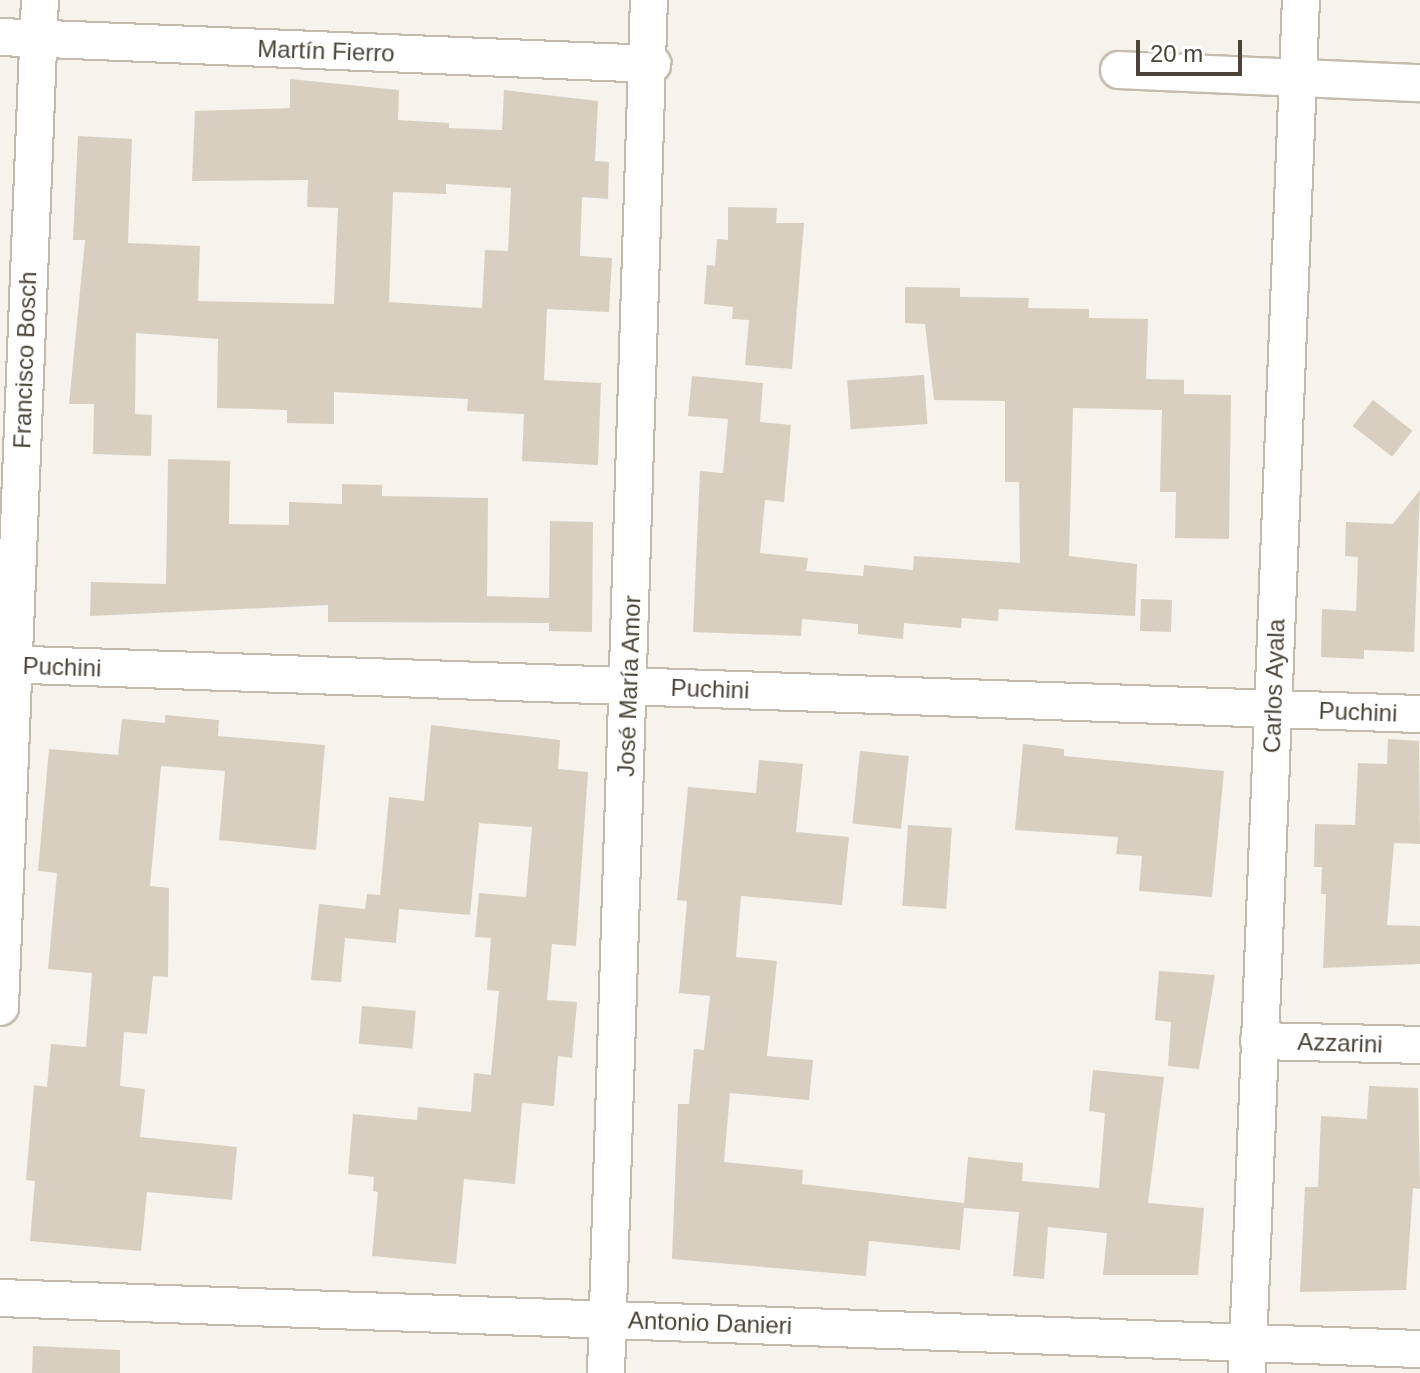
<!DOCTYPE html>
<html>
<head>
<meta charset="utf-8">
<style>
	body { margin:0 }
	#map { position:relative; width:1420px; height:1373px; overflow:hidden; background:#f6f3ec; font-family:Arial,sans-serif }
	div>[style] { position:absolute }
	.building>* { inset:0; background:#d8cfc1; transform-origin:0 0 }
	.roads { filter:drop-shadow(2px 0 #c2bbae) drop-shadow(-2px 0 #c2bbae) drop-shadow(0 2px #c2bbae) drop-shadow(0 -2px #c2bbae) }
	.minor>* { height:36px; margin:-18px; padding:0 18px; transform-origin:18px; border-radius:18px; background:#fff }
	span { translate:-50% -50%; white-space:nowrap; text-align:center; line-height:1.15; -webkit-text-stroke:6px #fff; paint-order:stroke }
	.street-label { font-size:24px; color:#4b4439 }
	.scale { position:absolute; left:1136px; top:40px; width:106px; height:36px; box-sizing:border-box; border:4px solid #4b4439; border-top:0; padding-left:10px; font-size:24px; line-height:28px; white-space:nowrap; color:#4b4439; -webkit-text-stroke:6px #fff; paint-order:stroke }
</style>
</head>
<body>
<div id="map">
	<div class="building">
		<div style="clip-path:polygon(evenodd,290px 79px,399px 90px,398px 120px,449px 123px,449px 128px,502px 130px,504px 90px,598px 101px,595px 161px,609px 162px,608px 199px,582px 197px,580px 256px,612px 258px,609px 312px,547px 309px,544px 380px,601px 383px,598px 465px,522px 461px,524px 414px,467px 411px,468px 399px,334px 392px,334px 424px,287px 423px,287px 410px,217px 408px,218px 339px,136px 333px,135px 414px,152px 415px,151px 456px,93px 454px,94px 404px,69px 404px,85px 240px,73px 240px,78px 136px,132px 139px,128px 243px,200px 246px,198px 301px,334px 304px,338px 208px,307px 207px,308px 180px,192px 181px,195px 111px,290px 108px,290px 79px,446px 184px,511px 188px,508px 251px,485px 250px,482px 308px,389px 302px,393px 192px,446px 194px,446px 184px)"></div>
		<div style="clip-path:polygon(728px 207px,777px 208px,776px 223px,804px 223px,792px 369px,745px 365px,749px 320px,732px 319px,733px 307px,704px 304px,707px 265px,715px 266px,717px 239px,728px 240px)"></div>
		<div style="clip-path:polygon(905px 287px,960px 288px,960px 297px,1029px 298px,1028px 308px,1089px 309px,1089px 318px,1148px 319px,1146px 379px,1184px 380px,1184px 394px,1231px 395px,1229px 539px,1175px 538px,1176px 492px,1160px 492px,1162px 410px,1073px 408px,1069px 556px,1137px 564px,1135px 616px,999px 609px,998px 621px,962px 618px,961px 628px,904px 623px,903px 639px,858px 634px,858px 624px,802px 619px,801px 636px,693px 632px,700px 471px,723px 473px,728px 419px,688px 416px,692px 376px,763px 383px,760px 422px,791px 425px,784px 502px,765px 500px,760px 553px,808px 558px,806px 571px,863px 576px,864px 565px,913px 570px,914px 556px,1020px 563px,1019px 482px,1005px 482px,1005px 401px,934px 400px,925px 324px,905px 323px)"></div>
		<div style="left:924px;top:375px;width:49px;height:77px;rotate:86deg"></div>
		<div style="left:1373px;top:400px;width:50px;height:33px;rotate:38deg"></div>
		<div style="clip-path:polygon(168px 459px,230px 461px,229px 524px,289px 525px,289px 502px,342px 504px,342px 484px,382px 485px,382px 496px,488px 498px,487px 596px,549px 598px,550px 521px,593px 522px,592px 632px,549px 631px,549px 623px,328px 622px,328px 605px,90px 616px,91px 582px,166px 584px)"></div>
		<div style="clip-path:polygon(1420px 490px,1414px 652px,1364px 650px,1364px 659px,1321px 657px,1322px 609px,1356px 611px,1358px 557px,1345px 556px,1346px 522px,1393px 524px)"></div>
		<div style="left:1141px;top:599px;width:31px;height:32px;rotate:2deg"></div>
		<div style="clip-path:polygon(165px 715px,219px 720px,218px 736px,325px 745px,316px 850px,219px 840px,225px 771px,161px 766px,150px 886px,169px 888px,168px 977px,153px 976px,147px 1034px,124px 1032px,120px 1086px,145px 1089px,140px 1137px,237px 1147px,232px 1200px,147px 1192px,141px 1251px,30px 1241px,35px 1181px,26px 1180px,34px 1085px,47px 1087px,51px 1044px,86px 1047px,92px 973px,48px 969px,57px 873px,38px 871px,49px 749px,118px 755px,122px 719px,165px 723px)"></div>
		<div style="clip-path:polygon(431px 725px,560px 740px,558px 769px,588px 772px,576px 946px,552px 944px,547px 1000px,577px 1002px,572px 1058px,558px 1056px,554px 1106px,522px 1103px,515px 1184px,464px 1179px,456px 1264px,372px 1256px,378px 1192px,373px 1191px,374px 1177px,348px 1174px,353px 1114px,417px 1120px,418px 1107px,471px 1112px,474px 1073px,491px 1075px,499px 991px,487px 990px,491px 938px,475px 937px,479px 893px,526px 897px,532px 827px,479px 823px,470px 915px,399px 909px,396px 943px,345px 938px,341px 982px,311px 980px,319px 904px,365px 909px,367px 894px,380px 895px,389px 797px,424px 801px)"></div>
		<div style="clip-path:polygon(1388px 739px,1419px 741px,1420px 844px,1394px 843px,1387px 925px,1420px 926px,1420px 964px,1323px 968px,1326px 894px,1321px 894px,1322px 867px,1314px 867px,1315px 824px,1355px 825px,1358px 763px,1387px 764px)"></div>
		<div style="clip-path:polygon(1023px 744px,1064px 749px,1064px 756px,1224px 771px,1212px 897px,1139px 891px,1142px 856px,1116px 854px,1118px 837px,1015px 830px)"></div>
		<div style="left:860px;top:751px;width:49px;height:73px;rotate:6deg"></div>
		<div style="clip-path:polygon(759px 760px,803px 764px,796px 832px,849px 837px,842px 905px,741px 896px,736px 957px,777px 961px,767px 1056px,813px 1060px,809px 1100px,730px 1093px,724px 1162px,803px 1170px,802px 1184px,964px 1203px,968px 1157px,1023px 1163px,1022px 1181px,1099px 1188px,1105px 1113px,1089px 1111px,1093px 1070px,1164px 1077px,1148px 1203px,1204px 1208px,1198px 1275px,1103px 1275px,1107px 1233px,1048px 1227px,1044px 1279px,1013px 1276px,1019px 1212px,964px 1208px,960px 1250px,869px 1241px,866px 1276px,672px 1259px,678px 1104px,689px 1104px,694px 1049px,704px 1050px,710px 996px,679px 993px,687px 901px,677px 900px,688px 787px,756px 793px)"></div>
		<div style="left:908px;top:825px;width:44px;height:81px;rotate:4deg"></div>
		<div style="clip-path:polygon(1159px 971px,1215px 975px,1199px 1069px,1168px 1066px,1171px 1022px,1155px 1020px)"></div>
		<div style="left:362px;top:1006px;width:54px;height:38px;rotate:5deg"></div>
		<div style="clip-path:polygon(1369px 1086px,1418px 1088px,1420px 1189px,1413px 1188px,1406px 1290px,1300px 1292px,1305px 1187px,1318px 1187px,1321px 1116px,1367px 1119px)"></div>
		<div style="clip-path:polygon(33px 1346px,120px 1350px,120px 1373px,32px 1373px)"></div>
	</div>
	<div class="roads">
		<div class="minor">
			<div style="left:0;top:37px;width:653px;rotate:2.37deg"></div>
			<div style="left:1119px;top:70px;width:301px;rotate:2.5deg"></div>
			<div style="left:0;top:664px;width:1421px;rotate:2.02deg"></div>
			<div style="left:0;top:1007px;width:1008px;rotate:-87.73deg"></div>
			<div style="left:1259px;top:1041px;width:161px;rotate:1.4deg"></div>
			<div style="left:0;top:1298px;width:1421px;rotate:2.06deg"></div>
			<div style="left:606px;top:1373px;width:1374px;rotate:-88.21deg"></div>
			<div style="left:1247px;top:1373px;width:1374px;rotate:-87.75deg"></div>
		</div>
	</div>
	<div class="street-label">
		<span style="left:326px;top:51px;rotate:2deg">Martín Fierro</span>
		<span style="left:25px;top:360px;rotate:-88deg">Francisco Bosch</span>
		<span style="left:62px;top:667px;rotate:2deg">Puchini</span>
		<span style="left:629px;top:686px;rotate:-88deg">José María Amor</span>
		<span style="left:1274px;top:686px;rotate:-88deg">Carlos Ayala</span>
		<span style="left:710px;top:689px;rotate:2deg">Puchini</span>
		<span style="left:1358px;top:712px;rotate:2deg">Puchini</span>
		<span style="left:1340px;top:1043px;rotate:2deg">Azzarini</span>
		<span style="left:710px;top:1323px;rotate:2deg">Antonio Danieri</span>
	</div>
	<div class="scale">20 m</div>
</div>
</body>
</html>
